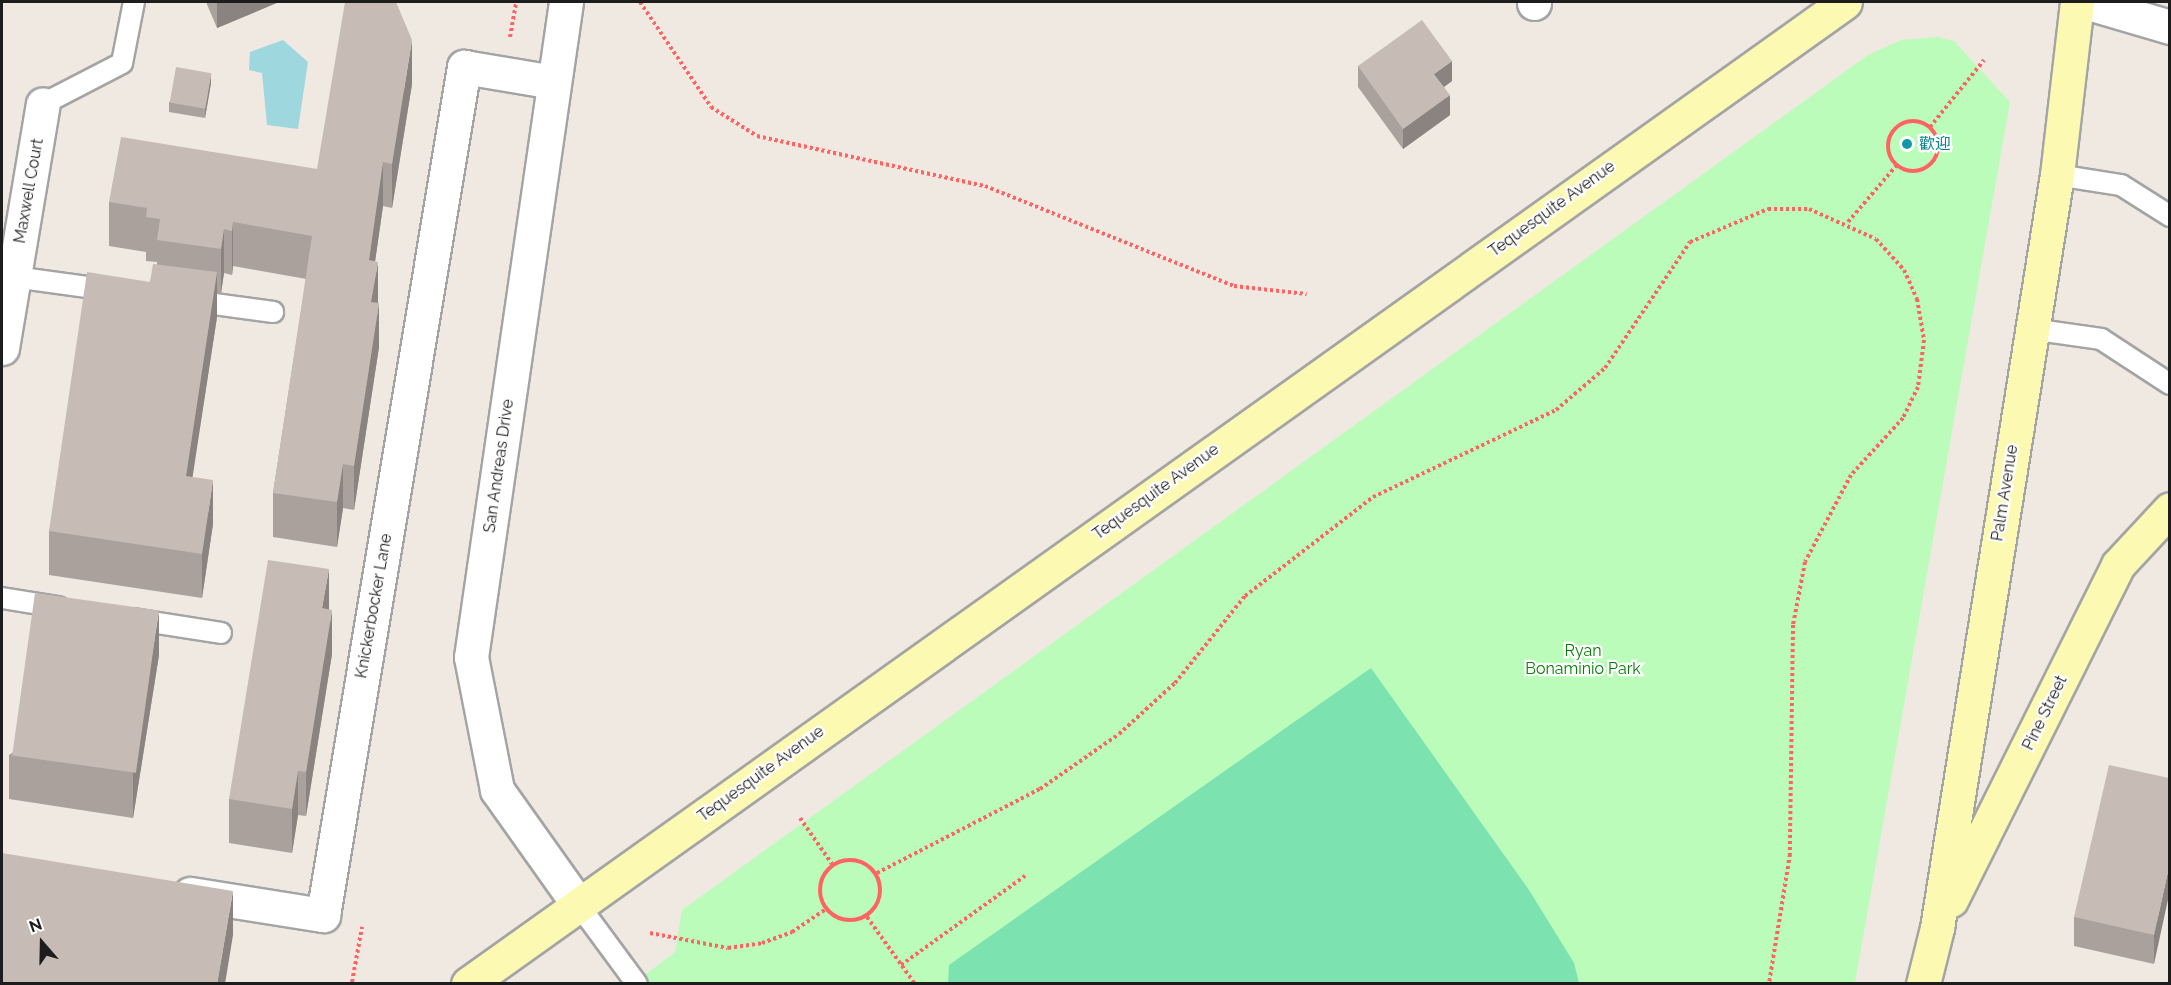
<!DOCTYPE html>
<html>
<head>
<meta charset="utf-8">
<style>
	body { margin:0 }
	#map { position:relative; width:2171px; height:985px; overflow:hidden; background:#efe9e2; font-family:Raleway,"Noto Sans SC",sans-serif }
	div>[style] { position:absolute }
	.park>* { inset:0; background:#bcfcbb }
	.pitch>* { inset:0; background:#7be2b0 }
	.water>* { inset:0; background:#9fd7df }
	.path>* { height:4px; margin-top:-2px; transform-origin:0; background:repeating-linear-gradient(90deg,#ff6362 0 3px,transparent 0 6px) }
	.path>.ring { margin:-2px; padding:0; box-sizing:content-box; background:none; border:4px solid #ff6362; border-radius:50% }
	.roads { filter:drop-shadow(2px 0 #a4a4a4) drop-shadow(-2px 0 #a4a4a4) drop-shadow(0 2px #a4a4a4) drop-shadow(0 -2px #a4a4a4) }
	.lane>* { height:20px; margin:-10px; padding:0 10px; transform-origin:10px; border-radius:10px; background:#fff }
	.street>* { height:33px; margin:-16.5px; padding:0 16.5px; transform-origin:16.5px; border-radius:16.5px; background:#fff }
	.secondary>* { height:33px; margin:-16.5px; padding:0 16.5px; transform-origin:16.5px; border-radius:16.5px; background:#fcf9b2 }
	.wall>* { inset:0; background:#aaa19c }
	.shaded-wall>* { inset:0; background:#8b837f }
	.building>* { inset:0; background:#c6bbb5; transform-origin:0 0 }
	.dots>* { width:16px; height:16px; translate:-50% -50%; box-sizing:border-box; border:3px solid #fff; border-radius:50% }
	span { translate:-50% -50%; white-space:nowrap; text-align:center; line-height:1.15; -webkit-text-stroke:4.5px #fff; paint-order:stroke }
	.culture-label { font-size:16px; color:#0d838f }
	.left { translate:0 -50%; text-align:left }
	.street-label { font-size:16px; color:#1d1d1d }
	.park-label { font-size:16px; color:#077f06 }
	.frame { position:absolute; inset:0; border:3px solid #1d1d1d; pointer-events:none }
	.north { position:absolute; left:12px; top:913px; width:60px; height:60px; -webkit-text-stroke:4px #fff; paint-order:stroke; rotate:340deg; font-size:16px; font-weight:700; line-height:24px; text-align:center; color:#1d1d1d }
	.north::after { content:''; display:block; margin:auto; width:21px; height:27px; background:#1d1d1d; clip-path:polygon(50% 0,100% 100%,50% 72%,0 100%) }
</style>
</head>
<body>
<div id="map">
	<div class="park">
		<div style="clip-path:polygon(1938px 37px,1954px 41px,2010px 102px,1855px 983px,633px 984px,675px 952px,682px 910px,1868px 55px,1901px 40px)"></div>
	</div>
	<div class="pitch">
		<div style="clip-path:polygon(1371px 668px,1529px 890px,1574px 963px,1579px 983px,948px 983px,949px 965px)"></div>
	</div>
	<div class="water">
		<div style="clip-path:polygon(283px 40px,308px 62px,298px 129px,267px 125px,262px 73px,249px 70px,250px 52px)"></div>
	</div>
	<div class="path">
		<div style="left:640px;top:2px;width:127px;rotate:55.9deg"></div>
		<div style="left:711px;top:107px;width:54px;rotate:32.2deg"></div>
		<div style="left:757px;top:136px;width:233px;rotate:12.4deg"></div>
		<div style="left:985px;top:186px;width:268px;rotate:21.9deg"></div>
		<div style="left:1234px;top:286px;width:73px;rotate:6.3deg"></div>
		<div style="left:510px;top:37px;width:36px;rotate:-80deg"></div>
		<div class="ring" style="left:1888px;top:121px;width:46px;height:46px"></div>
		<div style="left:1930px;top:127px;width:86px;rotate:-51.1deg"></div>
		<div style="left:1848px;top:222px;width:74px;rotate:-49.4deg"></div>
		<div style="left:800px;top:818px;width:56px;rotate:55.2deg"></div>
		<div class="ring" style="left:820px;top:860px;width:56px;height:56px"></div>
		<div style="left:877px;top:873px;width:183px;rotate:-27.3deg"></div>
		<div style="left:1040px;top:789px;width:96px;rotate:-34.8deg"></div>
		<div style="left:1119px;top:734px;width:76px;rotate:-42.3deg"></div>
		<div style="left:1175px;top:683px;width:112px;rotate:-51.2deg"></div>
		<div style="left:1245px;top:596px;width:162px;rotate:-37.7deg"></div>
		<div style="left:1373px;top:497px;width:203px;rotate:-25.4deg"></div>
		<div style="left:1556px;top:410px;width:65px;rotate:-40.6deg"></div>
		<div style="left:1605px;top:368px;width:152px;rotate:-56deg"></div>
		<div style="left:1690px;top:242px;width:85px;rotate:-22.9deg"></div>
		<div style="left:1768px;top:209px;width:41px"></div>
		<div style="left:1809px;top:209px;width:73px;rotate:24.1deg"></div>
		<div style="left:1876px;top:239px;width:42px;rotate:47.9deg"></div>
		<div style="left:1904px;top:270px;width:32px;rotate:66deg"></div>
		<div style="left:1917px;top:299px;width:42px;rotate:80.3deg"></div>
		<div style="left:1924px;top:340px;width:47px;rotate:97.3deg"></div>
		<div style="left:1918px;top:387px;width:34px;rotate:116deg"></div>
		<div style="left:1903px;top:418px;width:77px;rotate:132.4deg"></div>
		<div style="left:1851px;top:475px;width:98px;rotate:117.9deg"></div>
		<div style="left:1805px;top:562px;width:64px;rotate:100.8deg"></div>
		<div style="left:1793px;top:625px;width:229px;rotate:90.8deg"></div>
		<div style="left:1790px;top:854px;width:132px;rotate:99.2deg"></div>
		<div style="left:867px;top:917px;width:82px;rotate:54.4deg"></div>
		<div style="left:650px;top:933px;width:79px;rotate:10.9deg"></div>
		<div style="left:728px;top:948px;width:34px;rotate:-8deg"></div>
		<div style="left:762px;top:943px;width:32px;rotate:-20deg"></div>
		<div style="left:792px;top:932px;width:40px;rotate:-34deg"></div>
		<div style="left:901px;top:965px;width:153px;rotate:-35.7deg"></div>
		<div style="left:352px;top:982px;width:56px;rotate:-79.7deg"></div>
	</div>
	<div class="roads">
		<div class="lane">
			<div style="left:43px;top:104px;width:89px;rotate:-27.4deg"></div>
			<div style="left:122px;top:63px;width:62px;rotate:-78.9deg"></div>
			<div style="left:2057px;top:175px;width:65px;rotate:8.9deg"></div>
			<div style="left:2121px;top:185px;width:58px;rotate:32.3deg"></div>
			<div style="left:14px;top:277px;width:96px;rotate:7.8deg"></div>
			<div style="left:192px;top:301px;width:82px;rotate:7.7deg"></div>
			<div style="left:2031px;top:329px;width:71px;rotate:8.1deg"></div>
			<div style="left:2101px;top:339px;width:82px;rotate:33.1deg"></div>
			<div style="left:2px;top:598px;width:57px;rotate:9.1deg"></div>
			<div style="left:132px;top:619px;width:90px;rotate:8.9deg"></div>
			<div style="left:578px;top:904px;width:99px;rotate:53.6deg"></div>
		</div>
		<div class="street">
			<div style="left:566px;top:2px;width:662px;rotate:98.25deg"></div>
			<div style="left:471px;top:657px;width:136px;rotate:78.9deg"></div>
			<div style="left:497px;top:790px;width:140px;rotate:54.6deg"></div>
			<div style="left:2085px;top:2px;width:89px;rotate:16.4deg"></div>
			<div style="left:1534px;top:3px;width:1px;rotate:-90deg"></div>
			<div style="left:2px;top:348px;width:247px;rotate:-80.5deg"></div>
			<div style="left:190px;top:894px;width:135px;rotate:9deg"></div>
			<div style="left:323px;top:915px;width:860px;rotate:-80.56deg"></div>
			<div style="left:464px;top:67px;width:91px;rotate:9.5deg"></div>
		</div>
		<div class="secondary">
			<div style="left:1951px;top:900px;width:374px;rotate:-63.5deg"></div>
			<div style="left:2118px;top:565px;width:76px;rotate:-47.1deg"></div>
			<div style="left:468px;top:984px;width:1691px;rotate:-35.49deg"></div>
			<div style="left:1923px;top:984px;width:58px;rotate:-76deg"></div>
			<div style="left:1937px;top:928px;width:763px;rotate:-80.95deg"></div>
			<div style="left:2057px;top:175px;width:174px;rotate:-83.4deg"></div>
		</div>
	</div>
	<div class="wall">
		<div style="clip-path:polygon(206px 2px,279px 2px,217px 28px)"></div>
		<div style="clip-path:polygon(1358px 66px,1452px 81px,1444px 87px,1450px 115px,1403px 149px,1358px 87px)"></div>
		<div style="clip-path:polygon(211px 83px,205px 118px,169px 112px,169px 102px)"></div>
		<div style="clip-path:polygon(412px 84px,392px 208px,383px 206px,375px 261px,379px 347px,354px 510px,343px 508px,337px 547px,273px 537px,273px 493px,306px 279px,233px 266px,232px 275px,224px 273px,221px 293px,217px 292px,217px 317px,192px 477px,213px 524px,202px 598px,49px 575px,49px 531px,157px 264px,157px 262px,146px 261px,146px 252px,109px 246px,109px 202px,317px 169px)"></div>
		<div style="clip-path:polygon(329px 609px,332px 654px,306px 816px,298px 815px,292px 853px,229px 843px,229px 799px)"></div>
		<div style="clip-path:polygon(159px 655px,133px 818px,9px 799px,9px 755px)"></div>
		<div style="clip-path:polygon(2169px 778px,2154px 964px,2074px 946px,2074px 917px)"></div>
	</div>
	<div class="shaded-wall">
		<div style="clip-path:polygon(217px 2px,279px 2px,217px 28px)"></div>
		<div style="clip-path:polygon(412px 40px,412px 84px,392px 208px,392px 164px)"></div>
		<div style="clip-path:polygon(1452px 61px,1452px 81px,1434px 94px,1434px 74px)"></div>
		<div style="clip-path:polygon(211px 73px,211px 83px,205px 118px,205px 108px)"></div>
		<div style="clip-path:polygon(1450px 95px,1450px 115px,1403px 149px,1403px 129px)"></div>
		<div style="clip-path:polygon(383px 162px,383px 206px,369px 304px,369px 260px)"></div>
		<div style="clip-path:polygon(233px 222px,233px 266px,232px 275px,232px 231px)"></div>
		<div style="clip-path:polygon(224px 229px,224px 273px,221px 293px,221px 249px)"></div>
		<div style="clip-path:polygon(378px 262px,378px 306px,371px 302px)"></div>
		<div style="clip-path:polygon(217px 272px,217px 317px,186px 520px,186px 476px)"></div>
		<div style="clip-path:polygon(379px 303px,379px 347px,354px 510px,354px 466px)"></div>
		<div style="clip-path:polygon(343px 464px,343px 508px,337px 547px,337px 502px)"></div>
		<div style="clip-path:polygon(213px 480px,213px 524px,202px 598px,202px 554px)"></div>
		<div style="clip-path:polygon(329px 569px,329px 613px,322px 608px)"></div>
		<div style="clip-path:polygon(332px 610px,332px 654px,306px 816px,306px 772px)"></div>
		<div style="clip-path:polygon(159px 611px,159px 655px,133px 818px,133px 774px)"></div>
		<div style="clip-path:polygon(298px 771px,298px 815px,292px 853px,292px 809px)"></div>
		<div style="clip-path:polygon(2169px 867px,2169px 895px,2154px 964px,2154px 935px)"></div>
		<div style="clip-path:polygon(233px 891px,233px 935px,225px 984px,217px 984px)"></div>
	</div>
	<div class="building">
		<div style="clip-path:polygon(345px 2px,396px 2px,412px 40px,392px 164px,383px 162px,369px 260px,378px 262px,371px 302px,379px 303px,354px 466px,343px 464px,337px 502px,273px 493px,312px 236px,233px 222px,232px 231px,224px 229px,221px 249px,157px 240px,160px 219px,146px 217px,147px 208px,109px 202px,121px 137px,317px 169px)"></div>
		<div style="clip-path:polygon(1422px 20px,1452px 61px,1434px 74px,1450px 95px,1403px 129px,1358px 66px)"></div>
		<div style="left:176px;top:67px;width:36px;height:36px;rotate:10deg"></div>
		<div style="clip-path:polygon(153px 264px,217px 272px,186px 476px,213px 480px,202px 554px,49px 531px,87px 272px,150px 282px)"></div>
		<div style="clip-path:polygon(268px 560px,329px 569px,322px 608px,332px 610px,306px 772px,298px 771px,292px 809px,229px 799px)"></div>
		<div style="left:35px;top:593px;width:125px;height:164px;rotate:8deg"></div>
		<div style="clip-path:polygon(2109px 765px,2169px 778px,2169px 867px,2154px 935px,2074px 917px)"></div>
		<div style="clip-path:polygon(2px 853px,233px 891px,217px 984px,10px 984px,2px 982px)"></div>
	</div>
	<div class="dots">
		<div style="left:1907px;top:144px;background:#0f9aa8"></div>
	</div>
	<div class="culture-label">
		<span class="left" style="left:1919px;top:144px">歡迎</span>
	</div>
	<div class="street-label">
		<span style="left:29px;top:191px;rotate:-80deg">Maxwell Court</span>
		<span style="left:1552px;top:209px;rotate:-36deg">Tequesquite Avenue</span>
		<span style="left:499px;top:466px;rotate:-82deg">San Andreas Drive</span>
		<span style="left:1156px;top:492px;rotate:-36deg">Tequesquite Avenue</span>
		<span style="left:2005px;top:493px;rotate:-81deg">Palm Avenue</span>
		<span style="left:374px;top:606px;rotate:-80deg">Knickerbocker Lane</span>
		<span style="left:2045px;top:713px;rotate:-64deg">Pine Street</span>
		<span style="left:761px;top:774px;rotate:-36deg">Tequesquite Avenue</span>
	</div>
	<div class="park-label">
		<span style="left:1583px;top:660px">Ryan<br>Bonaminio Park</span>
	</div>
	<div class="frame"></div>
	<div class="north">N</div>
</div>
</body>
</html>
